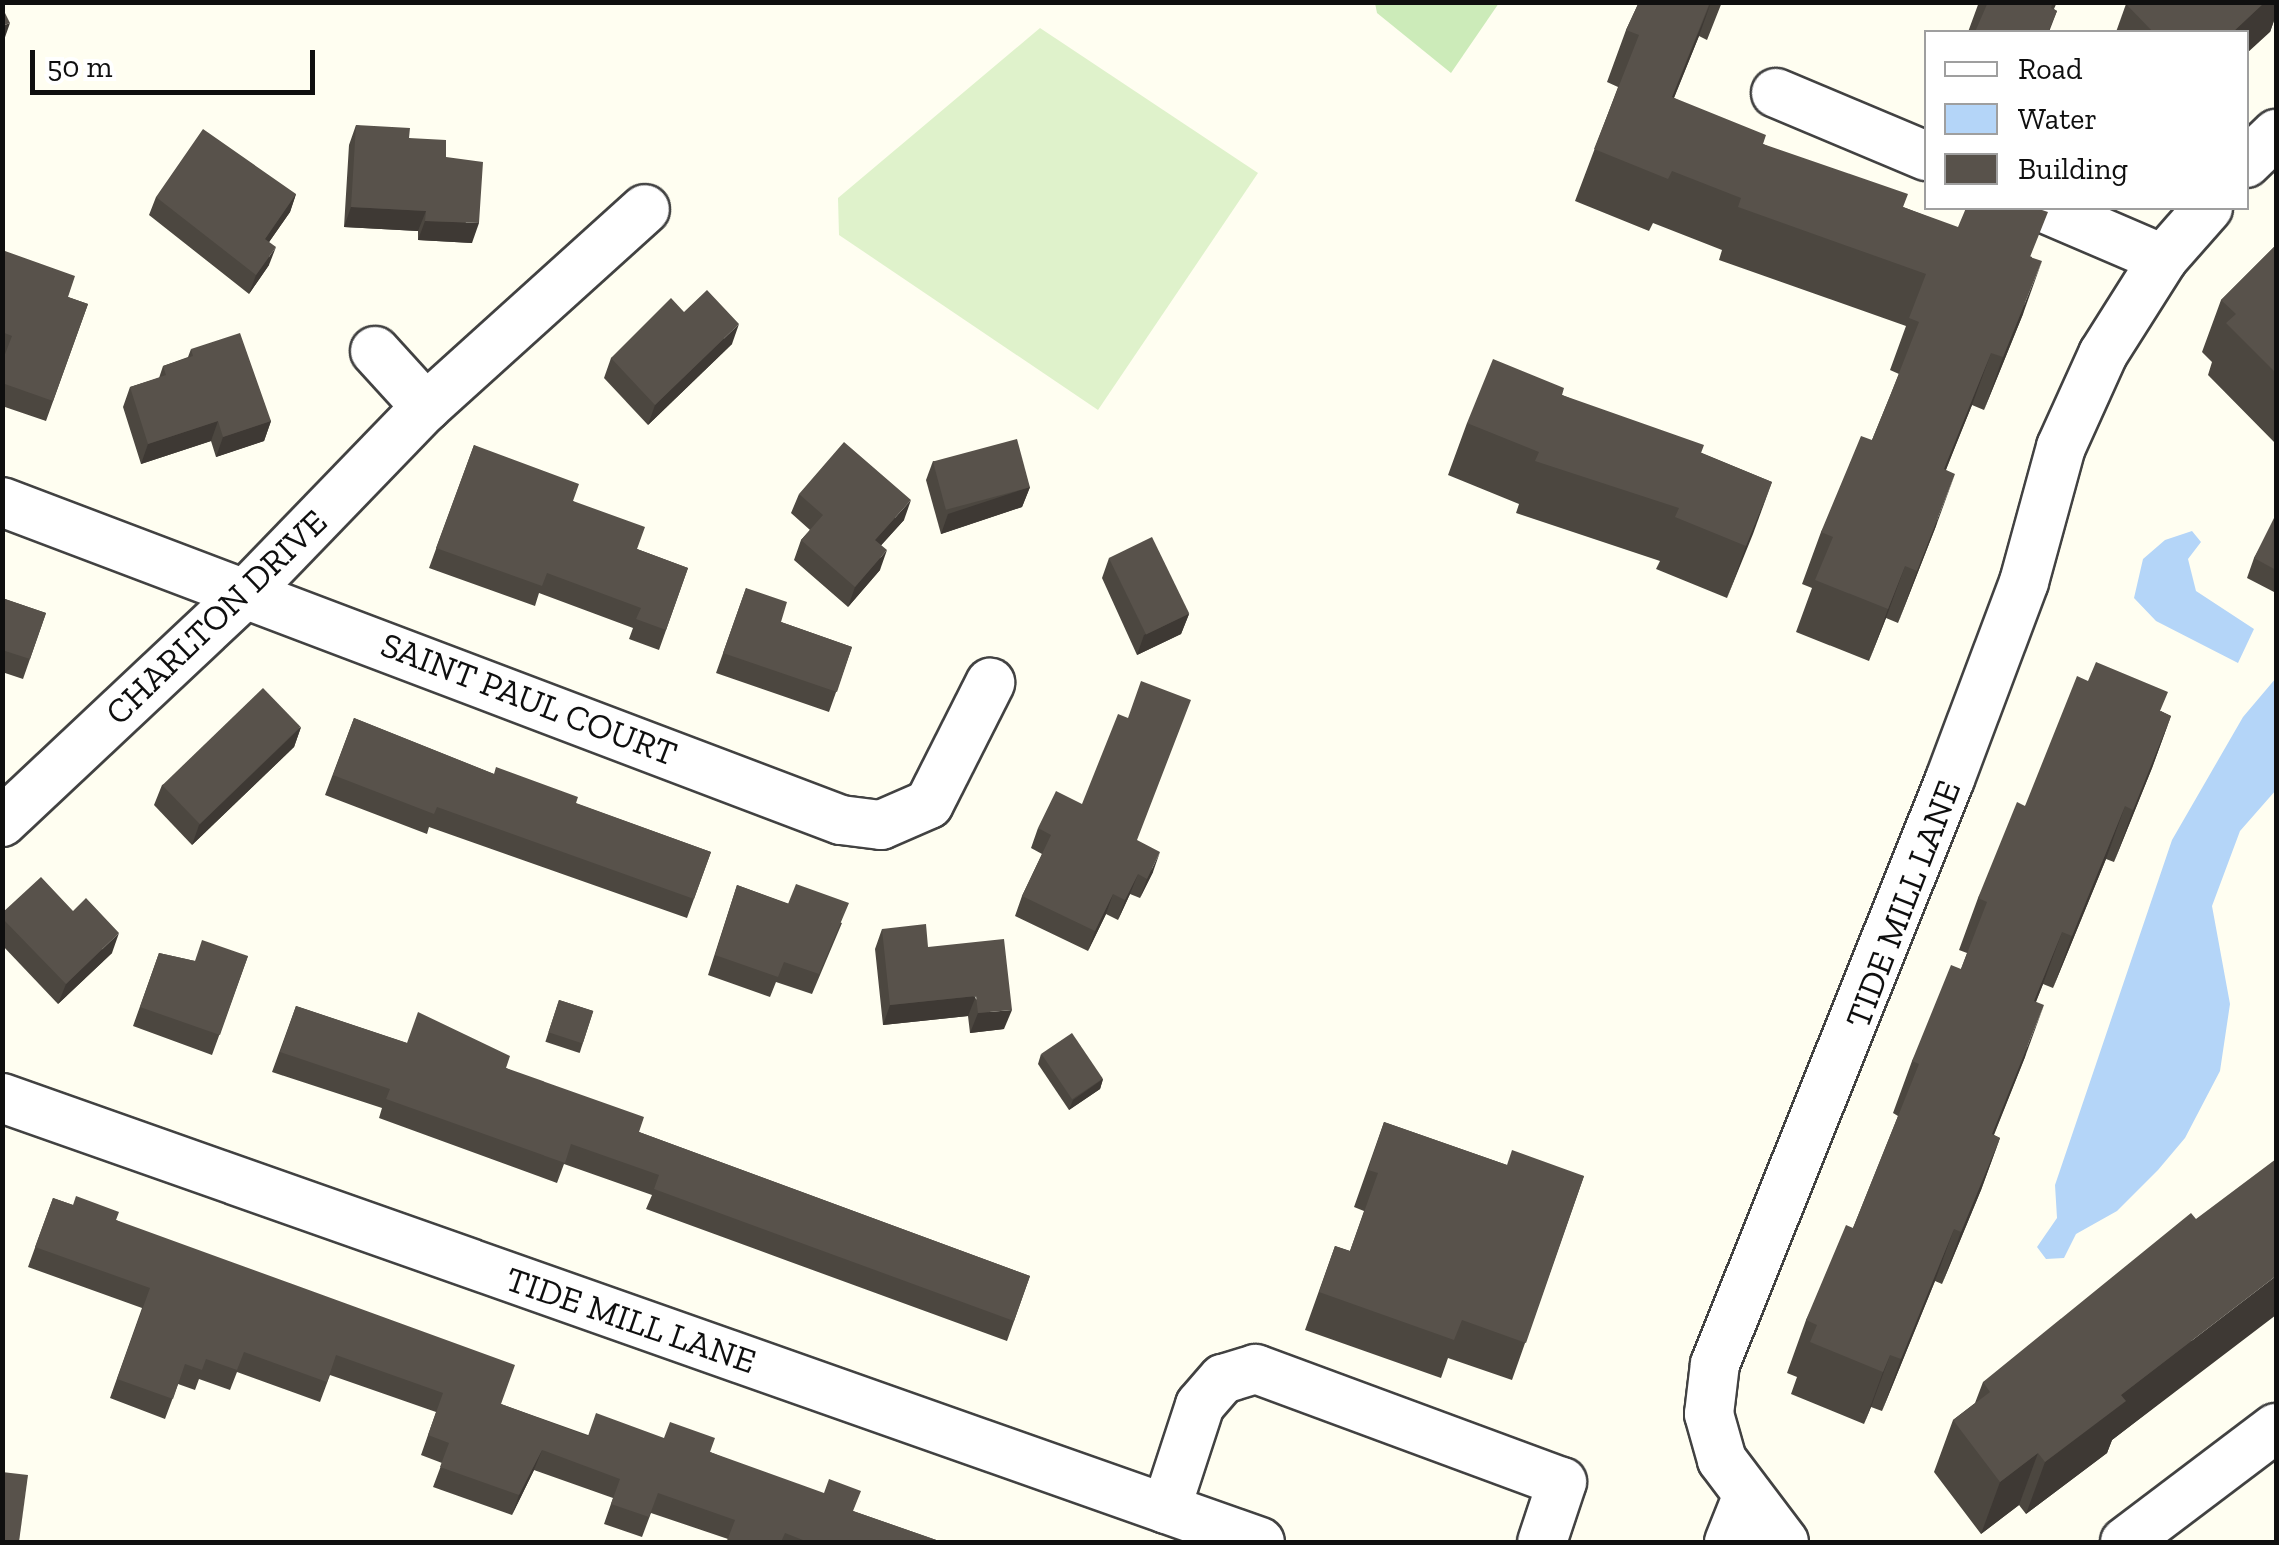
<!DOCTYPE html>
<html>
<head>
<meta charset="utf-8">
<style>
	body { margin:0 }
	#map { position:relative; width:2279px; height:1545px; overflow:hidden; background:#fffef1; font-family:"Zilla Slab",serif }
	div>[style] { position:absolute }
	.green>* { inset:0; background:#ccebb9 }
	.pitch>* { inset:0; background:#dff2cb }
	.water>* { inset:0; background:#b4d5f8 }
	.roads { filter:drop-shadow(2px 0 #424242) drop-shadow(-2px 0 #424242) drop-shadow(0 2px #424242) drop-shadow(0 -2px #424242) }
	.minor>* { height:48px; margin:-24px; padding:0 24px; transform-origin:24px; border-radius:24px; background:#fff }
	.wall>* { inset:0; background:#4c4740; transform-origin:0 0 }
	.shaded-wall>* { inset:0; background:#3e3934 }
	.building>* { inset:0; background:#58524b; transform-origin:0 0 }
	span { translate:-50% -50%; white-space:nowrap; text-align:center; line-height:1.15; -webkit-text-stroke:10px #fff; paint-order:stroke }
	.street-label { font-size:35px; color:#0f0f0f }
	.frame { position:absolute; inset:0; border:5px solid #0f0f0f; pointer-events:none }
	.legend { position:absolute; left:1924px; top:30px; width:325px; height:180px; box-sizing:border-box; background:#fff; border:2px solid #9f9f9f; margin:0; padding:12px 18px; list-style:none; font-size:30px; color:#0f0f0f }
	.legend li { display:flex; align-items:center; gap:20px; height:50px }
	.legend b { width:50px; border:2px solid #9f9f9f }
	.scale { position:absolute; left:30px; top:50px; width:285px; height:45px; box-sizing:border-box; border:5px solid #0f0f0f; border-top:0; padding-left:12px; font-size:30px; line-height:35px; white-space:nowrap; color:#0f0f0f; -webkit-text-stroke:8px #fff; paint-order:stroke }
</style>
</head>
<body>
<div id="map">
	<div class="green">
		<div style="clip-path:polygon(1375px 3px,1375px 2px,1499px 3px,1451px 73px,1377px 13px)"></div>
	</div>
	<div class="pitch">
		<div style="clip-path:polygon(1040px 28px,1258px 173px,1098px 410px,839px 235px,838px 198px)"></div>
	</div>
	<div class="water">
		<div style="clip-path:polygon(2192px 531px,2201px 542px,2188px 559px,2196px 591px,2254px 629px,2238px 663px,2156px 621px,2134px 598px,2143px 559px,2165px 540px)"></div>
		<div style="clip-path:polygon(2276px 678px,2276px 790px,2240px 831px,2212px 906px,2230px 1004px,2220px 1071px,2185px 1138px,2158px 1170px,2117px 1211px,2076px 1234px,2064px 1258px,2046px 1259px,2037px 1247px,2057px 1218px,2055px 1185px,2172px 840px,2243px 717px)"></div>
	</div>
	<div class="roads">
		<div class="minor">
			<div style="left:1776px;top:93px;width:163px;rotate:22.8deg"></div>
			<div style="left:2246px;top:163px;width:42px;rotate:-44deg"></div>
			<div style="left:2163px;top:259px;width:68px;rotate:-48.6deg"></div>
			<div style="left:375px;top:351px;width:76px;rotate:47.7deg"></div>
			<div style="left:2px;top:502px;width:897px;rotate:20.76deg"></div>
			<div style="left:841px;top:820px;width:40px;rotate:7.1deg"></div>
			<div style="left:881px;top:825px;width:52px;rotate:-23.6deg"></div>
			<div style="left:929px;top:804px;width:136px;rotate:-63.2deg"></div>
			<div style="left:2px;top:822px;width:339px;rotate:-43.2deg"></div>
			<div style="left:249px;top:590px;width:255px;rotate:-46deg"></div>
			<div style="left:426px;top:407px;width:295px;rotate:-42.1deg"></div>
			<div style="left:2px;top:1098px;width:1334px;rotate:19.44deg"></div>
			<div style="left:1166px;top:1509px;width:109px;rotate:-71.9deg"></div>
			<div style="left:1200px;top:1405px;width:35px;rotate:-49deg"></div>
			<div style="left:1223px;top:1379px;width:34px;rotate:-17deg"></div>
			<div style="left:1256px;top:1369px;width:326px;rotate:20.3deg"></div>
			<div style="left:1562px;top:1482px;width:63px;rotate:108.4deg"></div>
			<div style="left:1729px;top:1542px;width:48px;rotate:-68.2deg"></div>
			<div style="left:1784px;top:1542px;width:103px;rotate:-127.1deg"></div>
			<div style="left:1722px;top:1460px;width:48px;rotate:-105.8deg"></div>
			<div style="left:1709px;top:1414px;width:50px;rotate:-83.2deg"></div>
			<div style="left:1715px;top:1364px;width:630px;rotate:-68.11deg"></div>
			<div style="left:1950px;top:779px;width:210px;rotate:-69.4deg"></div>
			<div style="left:2024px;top:582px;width:140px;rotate:-74.7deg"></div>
			<div style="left:2061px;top:447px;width:102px;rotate:-65.7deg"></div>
			<div style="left:2103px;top:354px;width:112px;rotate:-57.7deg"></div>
			<div style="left:2163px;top:259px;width:129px;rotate:-156.8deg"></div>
			<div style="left:2125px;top:1542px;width:189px;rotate:-37.1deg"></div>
		</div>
	</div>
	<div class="wall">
		<div style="clip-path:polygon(1639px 2px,1722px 2px,1707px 40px,1699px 36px,1674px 98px,1763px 144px,1903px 207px,2032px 257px,2023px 314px,1984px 410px,1972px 405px,1955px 447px,1946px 470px,1936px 526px,1898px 623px,1886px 618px,1869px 661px,1796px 632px,1812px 588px,1802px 584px,1821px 532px,1872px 440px,1899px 374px,1890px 370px,1906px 326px,1719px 260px,1722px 250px,1653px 223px,1649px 231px,1575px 201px,1618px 87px,1607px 82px,1626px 30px)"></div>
		<div style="clip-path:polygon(1979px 2px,2057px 2px,2054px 9px,2057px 11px,2049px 32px,1968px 32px)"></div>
		<div style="clip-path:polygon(2276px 2px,2276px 15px,2270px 32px,2116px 32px,2126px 4px)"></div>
		<div style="clip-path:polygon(356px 125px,409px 138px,446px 157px,472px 243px,418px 240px,418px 231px,344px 227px,349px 145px)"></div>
		<div style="clip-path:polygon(296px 194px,290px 212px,269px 242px,269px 265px,249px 294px,149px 215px,156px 197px)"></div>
		<div style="clip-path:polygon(2276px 245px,2276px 444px,2208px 375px,2212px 362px,2202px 352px,2221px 300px)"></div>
		<div style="clip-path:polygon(2px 258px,68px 297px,88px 304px,46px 421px,2px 406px,2px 362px,5px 356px,2px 355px)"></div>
		<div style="clip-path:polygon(684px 312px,732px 344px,648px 425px,604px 378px,611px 358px)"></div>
		<div style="clip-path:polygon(191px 349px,271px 421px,264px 441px,216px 457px,211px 441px,141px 464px,123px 407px,130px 387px,159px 378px,163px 366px,188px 357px)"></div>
		<div style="clip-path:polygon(1562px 395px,1772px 482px,1727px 598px,1656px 569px,1660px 561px,1516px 513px,1519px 504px,1448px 475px,1467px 423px)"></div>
		<div style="clip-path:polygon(474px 445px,573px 501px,637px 549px,688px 568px,659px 650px,629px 639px,633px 628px,539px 593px,535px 606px,429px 568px)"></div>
		<div style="clip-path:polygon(933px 461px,1030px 487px,1022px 507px,941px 534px,926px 480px)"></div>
		<div style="clip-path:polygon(799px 494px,904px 520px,881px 545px,880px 570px,848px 607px,794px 560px,801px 540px,810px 530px,791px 513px)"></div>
		<div style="clip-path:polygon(2276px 520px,2276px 593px,2247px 578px,2254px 558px)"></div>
		<div style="clip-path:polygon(1109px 558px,1189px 614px,1181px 634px,1137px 655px,1102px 578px)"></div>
		<div style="clip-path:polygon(746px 588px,781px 622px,852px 647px,829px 712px,716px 673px)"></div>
		<div style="clip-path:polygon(2px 598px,46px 613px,23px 679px,2px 672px)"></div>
		<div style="clip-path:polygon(2161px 711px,2171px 716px,2152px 768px,2114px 862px,2106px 859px,2053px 988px,2043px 984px,2036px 1002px,2025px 1057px,1994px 1135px,2000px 1138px,1981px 1190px,1942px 1284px,1935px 1281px,1882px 1411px,1871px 1407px,1864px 1424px,1791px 1394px,1797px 1377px,1787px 1373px,1806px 1320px,1853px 1228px,1898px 1116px,1893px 1113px,1912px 1061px,1961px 969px,1967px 953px,1959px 950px,1978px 898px,2025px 806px)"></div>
		<div style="clip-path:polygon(354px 718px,494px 774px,711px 852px,687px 918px,429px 827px,427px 834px,325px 795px)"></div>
		<div style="clip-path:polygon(301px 727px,294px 747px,192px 845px,154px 805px,162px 785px)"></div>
		<div style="clip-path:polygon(1038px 828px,1137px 841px,1153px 872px,1140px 898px,1130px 894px,1118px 920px,1106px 914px,1088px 951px,1015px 916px,1022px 896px,1042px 854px,1031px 848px)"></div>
		<div style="clip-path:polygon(737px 885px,842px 923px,812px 994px,776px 982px,770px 997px,708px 975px)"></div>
		<div style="clip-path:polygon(2px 913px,112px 953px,58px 1004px,2px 945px)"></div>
		<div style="clip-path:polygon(882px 929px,928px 947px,1004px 1029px,970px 1033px,968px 1016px,883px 1025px,875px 949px)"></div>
		<div style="clip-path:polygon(159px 953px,195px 961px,248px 956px,212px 1055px,133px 1026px)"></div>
		<div style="left:559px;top:1000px;width:36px;height:44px;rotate:18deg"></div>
		<div style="clip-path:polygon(296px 1006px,407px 1043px,506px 1068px,639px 1132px,1030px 1276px,1007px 1341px,646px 1209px,652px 1195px,564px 1164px,557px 1183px,379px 1118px,382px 1108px,272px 1072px)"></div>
		<div style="clip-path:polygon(1041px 1054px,1103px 1079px,1100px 1089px,1069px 1110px,1038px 1064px)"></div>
		<div style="clip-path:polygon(1384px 1122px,1507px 1165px,1584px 1176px,1512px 1380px,1448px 1358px,1441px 1378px,1305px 1330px,1335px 1246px,1350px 1251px,1364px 1211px,1354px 1207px)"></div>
		<div style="clip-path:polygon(53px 1198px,116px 1220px,501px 1404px,588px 1435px,664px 1438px,710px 1452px,853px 1511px,942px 1542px,726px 1542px,728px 1539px,651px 1513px,642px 1537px,604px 1524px,613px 1498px,534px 1470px,512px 1515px,433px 1487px,442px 1463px,421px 1455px,436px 1412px,330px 1375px,320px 1402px,237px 1372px,230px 1390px,199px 1379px,195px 1390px,178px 1384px,165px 1419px,110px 1398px,142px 1308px,28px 1267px)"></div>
		<div style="clip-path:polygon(2256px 1328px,2112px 1440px,2107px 1453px,2026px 1514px,2019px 1505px,1981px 1534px,1934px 1472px,1953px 1420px,1975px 1403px,1983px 1382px)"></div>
	</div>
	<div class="shaded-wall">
		<div style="clip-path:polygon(1711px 2px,1699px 36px,1653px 149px,1672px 97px)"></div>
		<div style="clip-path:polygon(2265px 2px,2276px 2px,2276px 15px,2270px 32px,2246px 54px,2246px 32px,2233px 32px)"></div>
		<div style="clip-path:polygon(10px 23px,3px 43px,2px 26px)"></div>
		<div style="clip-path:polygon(296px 194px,290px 212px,258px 258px,265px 239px)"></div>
		<div style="clip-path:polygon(351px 207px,426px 211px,418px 231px,344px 227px)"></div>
		<div style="clip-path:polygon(425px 221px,479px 223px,472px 243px,418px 240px)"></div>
		<div style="clip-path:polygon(276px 247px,269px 265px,249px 294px,256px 275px)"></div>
		<div style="clip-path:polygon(2042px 261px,2023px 314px,1984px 410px,2003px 357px)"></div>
		<div style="clip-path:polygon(739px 324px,732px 344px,648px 425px,655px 405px)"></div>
		<div style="clip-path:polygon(1991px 353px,1972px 405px,1925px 521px,1944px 469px)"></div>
		<div style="clip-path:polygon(218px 421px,211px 441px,141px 464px,148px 444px)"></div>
		<div style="clip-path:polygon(271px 421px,264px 441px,216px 457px,223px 437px)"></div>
		<div style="clip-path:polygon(1955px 474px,1936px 526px,1898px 623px,1917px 571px)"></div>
		<div style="clip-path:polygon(1772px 482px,1753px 534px,1727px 598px,1746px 546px)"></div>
		<div style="clip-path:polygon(1030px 487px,1022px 507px,941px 534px,948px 514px)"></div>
		<div style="clip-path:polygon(911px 500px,904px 520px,868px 560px,875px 540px)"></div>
		<div style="clip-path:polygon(887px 550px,880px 570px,848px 607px,855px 587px)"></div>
		<div style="clip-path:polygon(1905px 566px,1886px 618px,1869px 661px,1888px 609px)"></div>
		<div style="clip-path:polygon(1189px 614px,1181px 634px,1137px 655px,1144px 635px)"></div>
		<div style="clip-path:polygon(2171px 716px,2152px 768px,2114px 862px,2133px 810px)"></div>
		<div style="clip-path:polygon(301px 727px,294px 747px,192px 845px,199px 825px)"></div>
		<div style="clip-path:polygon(2125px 806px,2106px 859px,2053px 988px,2072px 936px)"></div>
		<div style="clip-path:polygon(1160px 852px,1153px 872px,1140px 898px,1147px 879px)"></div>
		<div style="clip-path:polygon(1138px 874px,1130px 894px,1118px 920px,1125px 900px)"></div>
		<div style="clip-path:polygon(1113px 894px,1106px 914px,1088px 951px,1095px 931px)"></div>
		<div style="clip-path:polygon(2062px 932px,2043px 984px,2015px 1053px,2034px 1001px)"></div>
		<div style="clip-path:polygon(119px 933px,112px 953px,58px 1004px,66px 984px)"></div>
		<div style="clip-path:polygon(976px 996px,968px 1016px,883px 1025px,890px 1005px)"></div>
		<div style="clip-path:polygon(2044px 1005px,2025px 1057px,1973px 1186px,1992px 1134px)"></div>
		<div style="clip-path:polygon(1012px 1010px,1004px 1029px,970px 1033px,978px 1013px)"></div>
		<div style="clip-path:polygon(1103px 1079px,1100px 1089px,1069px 1110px,1073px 1100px)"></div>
		<div style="clip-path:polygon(2000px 1138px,1981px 1190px,1942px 1284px,1961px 1232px)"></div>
		<div style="clip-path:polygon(1954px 1229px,1935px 1281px,1882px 1411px,1901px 1359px)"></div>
		<div style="clip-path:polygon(2276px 1276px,2276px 1315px,2112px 1440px,2107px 1453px,2026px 1514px,2045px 1462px,2121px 1395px)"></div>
		<div style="clip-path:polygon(1890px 1355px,1871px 1407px,1864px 1424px,1883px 1372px)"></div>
		<div style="clip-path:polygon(542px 1450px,534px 1470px,512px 1515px,519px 1495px)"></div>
		<div style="clip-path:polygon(2038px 1453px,2019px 1505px,1981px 1534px,2000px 1482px)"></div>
	</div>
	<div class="building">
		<div style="clip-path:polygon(1639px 2px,1710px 2px,1672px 97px,1766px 135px,1763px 144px,1908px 194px,1903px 207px,1958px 227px,1966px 208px,2036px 208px,2048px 212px,2030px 257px,2042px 261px,2003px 357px,1991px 353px,1974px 395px,1944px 469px,1955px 474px,1917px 571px,1905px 566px,1888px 609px,1815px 580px,1833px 537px,1821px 532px,1861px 436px,1872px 440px,1890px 396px,1919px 322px,1909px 318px,1926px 274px,1738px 207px,1741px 198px,1672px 171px,1668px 179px,1594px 149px,1639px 35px,1626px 30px)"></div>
		<div style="clip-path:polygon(1988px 2px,2053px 2px,2051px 8px,2057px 11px,2048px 32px,1975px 32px)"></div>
		<div style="clip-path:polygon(2127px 2px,2265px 2px,2233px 32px,2153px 32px,2126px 4px)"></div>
		<div style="clip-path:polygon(2px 7px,10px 23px,2px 26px)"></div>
		<div style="clip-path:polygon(356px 125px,410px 128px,409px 138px,446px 140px,446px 157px,483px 162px,479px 223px,425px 221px,426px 211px,351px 207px)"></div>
		<div style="clip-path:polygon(203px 129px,296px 194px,265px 239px,276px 247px,256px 275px,156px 197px)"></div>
		<div style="clip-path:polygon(2276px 245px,2276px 373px,2226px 323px,2236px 314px,2221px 300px)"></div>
		<div style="clip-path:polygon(5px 251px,75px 276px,68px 297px,88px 304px,53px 401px,2px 383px,2px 362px,12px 336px,2px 332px,2px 258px)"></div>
		<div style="clip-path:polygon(707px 290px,739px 324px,655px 405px,611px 358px,671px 298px,684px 312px)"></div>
		<div style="clip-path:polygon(240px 333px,271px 421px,223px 437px,218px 421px,148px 444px,130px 387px,166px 375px,163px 366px,193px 356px,191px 349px)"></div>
		<div style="clip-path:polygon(1493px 359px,1564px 388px,1562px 395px,1704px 445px,1701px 453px,1772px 482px,1746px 546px,1675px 517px,1679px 508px,1535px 461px,1539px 452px,1467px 423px)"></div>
		<div style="left:1017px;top:439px;width:50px;height:87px;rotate:75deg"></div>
		<div style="clip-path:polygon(844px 442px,911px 500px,875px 540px,887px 550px,855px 587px,801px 540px,823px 515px,799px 494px)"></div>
		<div style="clip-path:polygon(474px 445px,579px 484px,573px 501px,645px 527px,637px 549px,688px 568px,666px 630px,636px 619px,641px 608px,547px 573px,542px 586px,436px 548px)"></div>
		<div style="clip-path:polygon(2274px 518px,2276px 520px,2276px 570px,2254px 558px)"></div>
		<div style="left:1152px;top:537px;width:85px;height:48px;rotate:64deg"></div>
		<div style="clip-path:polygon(746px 588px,787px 602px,781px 622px,852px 647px,837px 692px,723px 653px)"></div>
		<div style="clip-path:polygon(2px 598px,46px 613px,30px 659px,2px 650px)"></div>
		<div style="clip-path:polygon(2096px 662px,2168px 692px,2160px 711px,2171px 716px,2133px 810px,2125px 806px,2072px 936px,2062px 932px,2034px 1001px,2044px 1005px,1992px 1134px,2000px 1138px,1961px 1232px,1954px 1229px,1901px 1359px,1890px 1355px,1883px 1372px,1810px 1342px,1817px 1325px,1806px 1320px,1846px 1225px,1853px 1228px,1919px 1064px,1912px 1061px,1951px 965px,1961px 969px,1987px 902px,1978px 898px,2017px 802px,2025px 806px,2077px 676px,2088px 681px)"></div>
		<div style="clip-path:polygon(1141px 681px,1191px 700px,1137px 840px,1160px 852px,1147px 879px,1138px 874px,1125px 900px,1113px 894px,1095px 931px,1022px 896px,1051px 835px,1038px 828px,1056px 791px,1082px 804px,1118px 714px,1128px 718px)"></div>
		<div style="left:263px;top:688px;width:54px;height:140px;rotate:46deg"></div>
		<div style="clip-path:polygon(354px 718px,494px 774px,496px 767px,578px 797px,576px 803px,711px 852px,694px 899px,437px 807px,434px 814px,333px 775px)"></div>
		<div style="clip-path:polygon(41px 877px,73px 911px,86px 898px,119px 933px,66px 984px,2px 918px,2px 913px)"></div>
		<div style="clip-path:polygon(796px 884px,849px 903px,819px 974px,784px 962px,778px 977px,715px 955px,737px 885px,788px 904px)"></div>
		<div style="clip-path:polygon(926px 924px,928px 947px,1004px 939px,1012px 1010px,978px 1013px,976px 996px,890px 1005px,882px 929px)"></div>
		<div style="clip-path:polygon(202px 940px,248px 956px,220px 1035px,140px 1007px,159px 953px,195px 961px)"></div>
		<div style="left:559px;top:1000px;width:36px;height:34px;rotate:18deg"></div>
		<div style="clip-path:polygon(296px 1006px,407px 1043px,418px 1012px,510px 1056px,506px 1068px,644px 1117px,639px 1132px,1030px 1276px,1014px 1321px,654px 1189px,659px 1175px,571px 1144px,565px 1163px,386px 1099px,390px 1089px,280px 1052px)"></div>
		<div style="left:1072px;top:1033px;width:55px;height:37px;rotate:56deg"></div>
		<div style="clip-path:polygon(1384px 1122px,1507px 1165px,1512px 1150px,1584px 1176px,1526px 1343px,1462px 1320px,1454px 1340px,1319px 1292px,1335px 1246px,1350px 1251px,1378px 1173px,1368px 1170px)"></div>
		<div style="clip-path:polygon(2276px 1159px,2276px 1276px,2121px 1395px,2126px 1401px,2045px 1462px,2038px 1453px,2000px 1482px,1953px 1420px,1990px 1392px,1983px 1382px,2191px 1213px,2196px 1219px)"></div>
		<div style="clip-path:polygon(76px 1196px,119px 1212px,116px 1220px,515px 1365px,501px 1404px,588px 1436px,596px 1413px,664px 1438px,670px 1422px,715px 1438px,710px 1452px,824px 1493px,829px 1479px,861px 1491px,853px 1511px,942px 1542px,808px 1542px,785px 1533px,781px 1542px,733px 1542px,727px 1541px,735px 1520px,658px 1493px,649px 1517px,611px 1504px,620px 1479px,542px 1450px,519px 1495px,440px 1467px,449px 1443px,428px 1435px,443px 1393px,336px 1355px,327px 1382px,244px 1352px,237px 1370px,206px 1359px,202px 1370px,185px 1364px,173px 1399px,117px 1379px,150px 1288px,35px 1247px,53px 1198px,73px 1205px)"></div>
		<div style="clip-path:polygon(2px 1472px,28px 1475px,19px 1542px,2px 1542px)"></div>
	</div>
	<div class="street-label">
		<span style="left:216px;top:617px;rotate:-44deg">CHARLTON DRIVE</span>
		<span style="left:529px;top:699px;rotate:21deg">SAINT PAUL COURT</span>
		<span style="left:1903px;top:904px;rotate:-69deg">TIDE MILL LANE</span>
		<span style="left:631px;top:1320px;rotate:19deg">TIDE MILL LANE</span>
	</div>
	<div class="frame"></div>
	<ul class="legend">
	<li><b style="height:12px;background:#fff"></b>Road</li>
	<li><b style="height:28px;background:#b4d5f8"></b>Water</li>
	<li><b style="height:28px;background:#58524b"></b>Building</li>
	</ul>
	<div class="scale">50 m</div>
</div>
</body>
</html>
